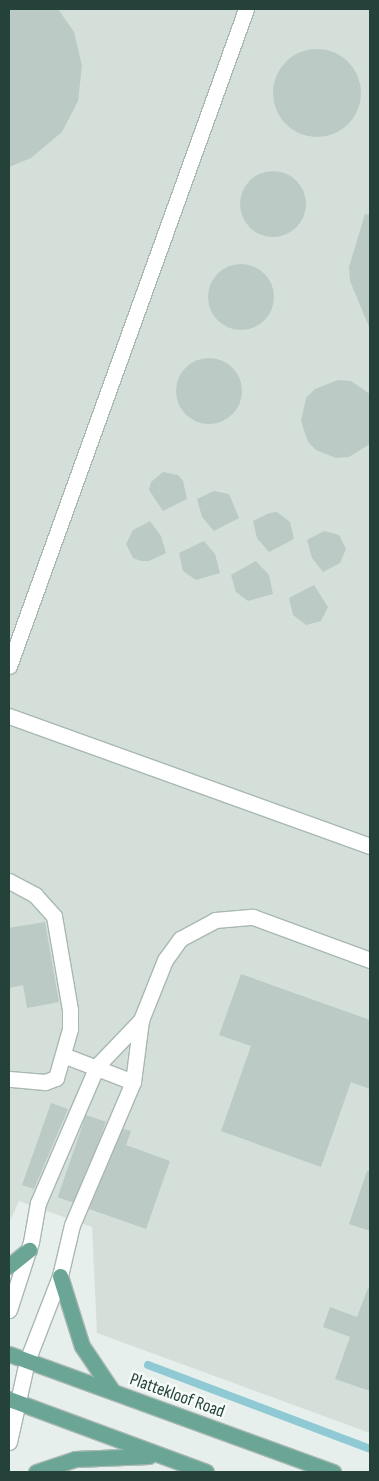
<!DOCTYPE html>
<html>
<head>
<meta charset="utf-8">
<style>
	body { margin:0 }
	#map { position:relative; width:379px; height:1481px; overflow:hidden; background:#e6efeb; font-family:"Sofia Sans Condensed",sans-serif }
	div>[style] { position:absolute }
	.built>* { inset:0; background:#d4dfda }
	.stream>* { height:8px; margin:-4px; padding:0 4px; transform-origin:4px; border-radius:4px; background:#8ec9d4 }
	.building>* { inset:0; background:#bbcac4; transform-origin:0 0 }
	.round { border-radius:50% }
	.roads { filter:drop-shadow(1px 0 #a8b8b2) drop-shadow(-1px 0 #a8b8b2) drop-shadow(0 1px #a8b8b2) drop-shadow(0 -1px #a8b8b2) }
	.minor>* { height:15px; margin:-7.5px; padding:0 7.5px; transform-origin:7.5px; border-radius:7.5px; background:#fff }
	.major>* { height:15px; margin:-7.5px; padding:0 7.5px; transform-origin:7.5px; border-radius:7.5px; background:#6aa596 }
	span { translate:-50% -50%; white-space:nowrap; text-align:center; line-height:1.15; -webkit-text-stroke:5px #f7fbf9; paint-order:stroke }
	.street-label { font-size:18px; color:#24423a }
	.frame { position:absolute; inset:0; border:10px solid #24423a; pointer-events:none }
</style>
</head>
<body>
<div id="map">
	<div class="built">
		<div style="clip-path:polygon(9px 9px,370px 9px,370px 1433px,97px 1333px,92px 1227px,19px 1201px,9px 1223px)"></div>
	</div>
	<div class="stream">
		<div style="left:148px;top:1365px;width:237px;rotate:20.7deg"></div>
	</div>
	<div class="building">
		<div style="clip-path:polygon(9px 9px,58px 9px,74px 32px,82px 66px,78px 101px,62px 132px,31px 158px,9px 167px)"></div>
		<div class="round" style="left:273px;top:49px;width:88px;height:88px"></div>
		<div class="round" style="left:240px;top:171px;width:66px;height:66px"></div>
		<div style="clip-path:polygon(365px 214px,370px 215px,370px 329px,350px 281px,349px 267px)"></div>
		<div class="round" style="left:208px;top:264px;width:66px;height:66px"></div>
		<div class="round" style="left:176px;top:358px;width:66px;height:66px"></div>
		<div style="clip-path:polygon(338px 380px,351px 381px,370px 394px,370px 444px,349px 457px,336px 458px,316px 450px,308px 442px,301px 421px,306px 398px,315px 389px)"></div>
		<div style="clip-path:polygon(163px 472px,178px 475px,183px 481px,187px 499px,163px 511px,149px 490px,151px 482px)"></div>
		<div style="clip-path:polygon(214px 491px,229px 494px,239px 518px,214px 531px,202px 517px,197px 499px)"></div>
		<div style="clip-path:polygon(277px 512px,290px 522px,294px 539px,269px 552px,257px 538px,253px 521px,269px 513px)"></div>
		<div style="clip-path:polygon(150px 521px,161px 536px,166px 553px,149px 561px,141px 561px,133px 558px,126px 544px,133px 530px)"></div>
		<div style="clip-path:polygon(324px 531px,339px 535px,346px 549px,340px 563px,323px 572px,312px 558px,307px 540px)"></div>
		<div style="clip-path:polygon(204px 541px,215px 554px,220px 573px,196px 580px,183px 571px,179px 553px)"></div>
		<div style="clip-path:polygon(256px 561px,269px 575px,273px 594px,248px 601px,236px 592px,231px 575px)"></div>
		<div style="clip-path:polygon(314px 585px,328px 607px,321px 621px,306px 625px,293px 615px,289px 598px)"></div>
		<div style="clip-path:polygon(45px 922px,59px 1002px,27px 1008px,23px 985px,9px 988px,9px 928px)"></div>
		<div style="clip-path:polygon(241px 974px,370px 1020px,370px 1089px,351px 1082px,321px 1167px,221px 1131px,251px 1046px,219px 1035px)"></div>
		<div style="clip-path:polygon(51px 1103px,68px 1109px,34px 1189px,22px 1185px)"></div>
		<div style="left:86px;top:1115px;width:21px;height:87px;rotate:19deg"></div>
		<div style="clip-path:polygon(123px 1129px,131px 1131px,126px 1145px,170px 1161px,146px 1229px,89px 1209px)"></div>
		<div style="clip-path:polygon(367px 1171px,370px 1171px,370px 1231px,349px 1224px)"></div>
		<div style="clip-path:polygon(368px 1288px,370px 1289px,370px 1391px,335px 1379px,350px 1337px,323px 1327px,330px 1307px,357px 1317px)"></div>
	</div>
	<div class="roads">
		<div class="minor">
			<div style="left:9px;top:666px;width:698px;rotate:-70.16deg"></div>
			<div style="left:9px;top:716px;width:384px;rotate:19.8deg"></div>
			<div style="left:9px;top:881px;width:30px;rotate:28deg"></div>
			<div style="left:35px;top:895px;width:28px;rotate:48deg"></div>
			<div style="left:54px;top:916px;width:95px;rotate:80.3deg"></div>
			<div style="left:70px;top:1010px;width:19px;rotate:90deg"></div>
			<div style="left:70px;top:1029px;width:51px;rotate:105.9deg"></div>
			<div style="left:56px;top:1078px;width:12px;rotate:160deg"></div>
			<div style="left:45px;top:1082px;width:36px;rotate:-175deg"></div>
			<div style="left:63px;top:1055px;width:75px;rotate:21.1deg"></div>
			<div style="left:9px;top:1310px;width:71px;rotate:-72.1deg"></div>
			<div style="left:31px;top:1242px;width:40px;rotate:-80deg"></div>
			<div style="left:38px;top:1203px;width:149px;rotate:-66.7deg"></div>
			<div style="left:97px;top:1066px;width:64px;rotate:-46.3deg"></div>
			<div style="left:9px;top:1442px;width:83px;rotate:-77.5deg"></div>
			<div style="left:27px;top:1361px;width:91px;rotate:-68.8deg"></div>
			<div style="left:60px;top:1276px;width:52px;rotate:-76.8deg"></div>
			<div style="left:72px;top:1225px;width:155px;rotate:-66.9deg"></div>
			<div style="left:133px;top:1082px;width:63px;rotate:-82.6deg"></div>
			<div style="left:141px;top:1020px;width:65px;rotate:-68.2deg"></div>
			<div style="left:165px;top:960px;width:26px;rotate:-54deg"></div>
			<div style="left:180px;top:939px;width:40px;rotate:-28deg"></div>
			<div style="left:215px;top:920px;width:38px;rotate:-5deg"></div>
			<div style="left:253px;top:917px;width:125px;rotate:20.2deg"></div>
		</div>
		<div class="major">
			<div style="left:9px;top:1266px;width:26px;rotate:-39deg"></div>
			<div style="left:60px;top:1276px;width:73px;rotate:72.6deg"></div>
			<div style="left:82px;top:1346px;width:55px;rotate:56deg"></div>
			<div style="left:9px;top:1354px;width:345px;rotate:20deg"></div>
			<div style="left:9px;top:1399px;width:210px;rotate:20.3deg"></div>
			<div style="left:36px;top:1472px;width:41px;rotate:-18.4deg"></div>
			<div style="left:75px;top:1459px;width:74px;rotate:-2.3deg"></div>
		</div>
	</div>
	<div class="street-label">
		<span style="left:177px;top:1396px;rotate:20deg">Plattekloof Road</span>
	</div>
	<div class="frame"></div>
</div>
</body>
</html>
